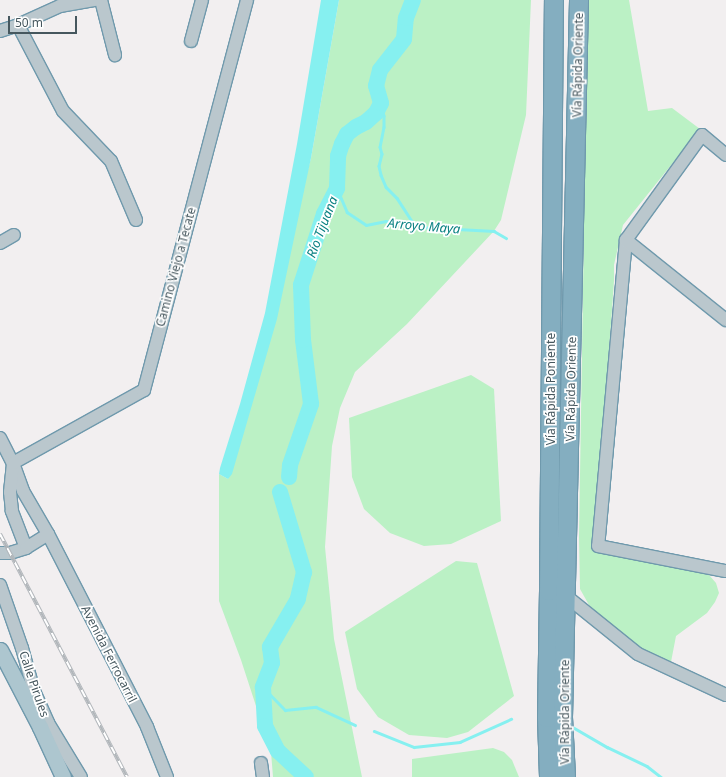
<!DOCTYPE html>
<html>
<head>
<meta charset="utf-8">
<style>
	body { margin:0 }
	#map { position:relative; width:726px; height:777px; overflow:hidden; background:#f2eff0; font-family:"Noto Sans",sans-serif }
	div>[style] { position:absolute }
	.green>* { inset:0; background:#bbf1c5 }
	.water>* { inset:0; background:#86f0f0 }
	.stream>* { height:2.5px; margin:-1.25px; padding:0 1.25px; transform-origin:1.25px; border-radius:1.25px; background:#86f0f0 }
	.river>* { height:16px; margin:-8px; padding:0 8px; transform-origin:8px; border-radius:8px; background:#86f0f0 }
	.roads { filter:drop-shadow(1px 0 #6f99ac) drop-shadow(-1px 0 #6f99ac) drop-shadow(0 1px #6f99ac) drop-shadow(0 -1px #6f99ac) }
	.minor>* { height:12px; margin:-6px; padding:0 6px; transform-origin:6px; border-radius:6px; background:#bac7cd }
	.major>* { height:15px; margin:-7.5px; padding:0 7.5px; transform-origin:7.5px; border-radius:7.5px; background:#adc6cf }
	.highway>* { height:18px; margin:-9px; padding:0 9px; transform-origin:9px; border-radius:9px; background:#84aec0 }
	.rail>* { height:4px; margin-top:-2px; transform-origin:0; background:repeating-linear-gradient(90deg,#fff 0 8px,#b1b6ba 0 16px); box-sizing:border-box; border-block:1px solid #b1b6ba }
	span { translate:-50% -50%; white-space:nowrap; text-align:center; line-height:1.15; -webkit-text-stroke:3.5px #fff; paint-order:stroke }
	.street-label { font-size:12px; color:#46575e }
	.water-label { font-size:13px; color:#098182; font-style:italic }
	.scale { position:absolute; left:8px; top:16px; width:69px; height:18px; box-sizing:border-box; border:2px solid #46575e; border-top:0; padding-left:5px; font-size:12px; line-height:14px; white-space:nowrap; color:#46575e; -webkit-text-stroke:3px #fff; paint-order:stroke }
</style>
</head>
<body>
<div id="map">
	<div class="green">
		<div style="clip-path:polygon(339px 0,531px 0,526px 115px,501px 220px,494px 231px,407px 324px,355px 372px,340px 408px,332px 446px,325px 547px,334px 639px,362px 777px,273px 777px,271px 752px,241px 660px,219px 601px,219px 474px,228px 479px,311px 158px)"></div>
		<div style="clip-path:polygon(584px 0,629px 0,648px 111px,672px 108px,700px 129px,623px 225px,614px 265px,614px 281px,595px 548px,709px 575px,716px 583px,719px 593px,715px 602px,707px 613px,676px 636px,671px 662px,640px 651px,589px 605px,580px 589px,579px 537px,584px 228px)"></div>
		<div style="clip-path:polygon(471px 375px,494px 389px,501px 521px,451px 544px,424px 546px,390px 533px,364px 509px,352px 477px,349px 418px)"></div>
		<div style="clip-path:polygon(456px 561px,477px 563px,514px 696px,468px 732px,447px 738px,409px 735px,378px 717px,357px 689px,345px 632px)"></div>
		<div style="clip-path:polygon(493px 748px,504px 752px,512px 760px,519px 777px,412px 777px,412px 759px)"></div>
	</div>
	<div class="water">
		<div style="clip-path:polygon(321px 0,339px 0,311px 158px,277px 319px,232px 474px,228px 479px,219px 474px,220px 468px,240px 404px,265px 313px,297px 144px)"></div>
	</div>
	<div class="stream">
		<div style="left:381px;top:103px;width:13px;rotate:77deg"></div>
		<div style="left:384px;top:116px;width:11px;rotate:90deg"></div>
		<div style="left:384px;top:127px;width:20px;rotate:101deg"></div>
		<div style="left:380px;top:147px;width:7px;rotate:74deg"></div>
		<div style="left:382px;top:154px;width:12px;rotate:104deg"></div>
		<div style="left:379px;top:166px;width:9px;rotate:77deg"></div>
		<div style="left:381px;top:175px;width:13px;rotate:67deg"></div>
		<div style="left:386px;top:187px;width:16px;rotate:45deg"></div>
		<div style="left:397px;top:198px;width:27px;rotate:57deg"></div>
		<div style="left:412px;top:221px;width:7px;rotate:34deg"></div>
		<div style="left:337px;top:188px;width:26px;rotate:67deg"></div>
		<div style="left:347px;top:212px;width:23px;rotate:34deg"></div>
		<div style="left:366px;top:225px;width:20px;rotate:-11deg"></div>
		<div style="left:386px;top:221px;width:35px;rotate:10deg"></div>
		<div style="left:420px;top:227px;width:74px;rotate:3.1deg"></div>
		<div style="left:494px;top:231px;width:14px;rotate:30deg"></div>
		<div style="left:263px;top:687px;width:32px;rotate:46deg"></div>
		<div style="left:285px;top:710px;width:31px;rotate:-6deg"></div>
		<div style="left:316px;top:707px;width:43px;rotate:24.8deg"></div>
		<div style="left:571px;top:726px;width:42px;rotate:30.3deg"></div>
		<div style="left:607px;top:747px;width:44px;rotate:25.4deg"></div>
		<div style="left:647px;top:766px;width:18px;rotate:38deg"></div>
		<div style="left:374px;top:731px;width:43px;rotate:21.8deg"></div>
		<div style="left:414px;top:747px;width:46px;rotate:-6.2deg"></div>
		<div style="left:460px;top:742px;width:56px;rotate:-24.3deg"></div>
	</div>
	<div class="river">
		<div style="left:289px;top:477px;width:12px;rotate:-85deg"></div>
		<div style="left:290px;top:465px;width:65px;rotate:-71deg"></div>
		<div style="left:311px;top:404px;width:64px;rotate:-97.1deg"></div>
		<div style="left:303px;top:340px;width:55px;rotate:-92.1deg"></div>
		<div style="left:301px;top:285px;width:75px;rotate:-72.1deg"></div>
		<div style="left:324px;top:214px;width:29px;rotate:-63deg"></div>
		<div style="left:337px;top:188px;width:32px;rotate:-88deg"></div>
		<div style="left:338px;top:156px;width:13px;rotate:-72deg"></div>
		<div style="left:342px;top:144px;width:11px;rotate:-63deg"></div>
		<div style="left:347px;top:134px;width:11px;rotate:-38deg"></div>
		<div style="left:356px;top:127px;width:11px;rotate:-27deg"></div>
		<div style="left:366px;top:122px;width:13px;rotate:-42deg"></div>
		<div style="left:376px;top:113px;width:11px;rotate:-63deg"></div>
		<div style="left:381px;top:103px;width:18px;rotate:-106deg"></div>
		<div style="left:376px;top:86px;width:16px;rotate:-76deg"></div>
		<div style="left:380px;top:70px;width:39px;rotate:-52deg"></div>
		<div style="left:404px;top:39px;width:21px;rotate:-85deg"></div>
		<div style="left:406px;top:18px;width:19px;rotate:-69deg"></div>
		<div style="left:280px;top:492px;width:84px;rotate:73.3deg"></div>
		<div style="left:304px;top:572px;width:28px;rotate:103deg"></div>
		<div style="left:298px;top:599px;width:56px;rotate:120.3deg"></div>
		<div style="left:270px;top:647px;width:16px;rotate:83deg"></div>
		<div style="left:272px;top:663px;width:26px;rotate:111deg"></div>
		<div style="left:263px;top:687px;width:39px;rotate:87deg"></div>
		<div style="left:265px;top:726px;width:28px;rotate:63deg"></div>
		<div style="left:278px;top:751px;width:38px;rotate:43deg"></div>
	</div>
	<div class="roads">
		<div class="minor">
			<div style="left:101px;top:0;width:57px;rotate:75.7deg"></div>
			<div style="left:18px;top:25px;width:97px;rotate:62.4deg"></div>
			<div style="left:63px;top:111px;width:69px;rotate:46.2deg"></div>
			<div style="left:111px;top:161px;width:64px;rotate:67deg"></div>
			<div style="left:0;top:31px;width:19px;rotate:-18deg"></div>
			<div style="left:18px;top:25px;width:46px;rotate:-24.3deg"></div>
			<div style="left:60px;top:6px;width:36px;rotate:-10deg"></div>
			<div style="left:191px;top:41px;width:42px;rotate:-75deg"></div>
			<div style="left:726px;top:155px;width:31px;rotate:-140deg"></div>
			<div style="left:702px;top:135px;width:130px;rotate:125.9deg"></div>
			<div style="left:626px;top:240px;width:307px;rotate:95.2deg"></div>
			<div style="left:598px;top:546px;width:130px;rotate:11.1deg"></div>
			<div style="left:626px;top:240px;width:128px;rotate:38.7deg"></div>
			<div style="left:0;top:243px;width:16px;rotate:-30deg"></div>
			<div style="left:0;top:438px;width:28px;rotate:63deg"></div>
			<div style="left:13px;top:463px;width:30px;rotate:70deg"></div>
			<div style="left:23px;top:491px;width:50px;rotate:59.8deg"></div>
			<div style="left:48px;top:534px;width:217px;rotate:62.8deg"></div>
			<div style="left:147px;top:727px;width:54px;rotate:68.2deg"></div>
			<div style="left:26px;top:548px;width:40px;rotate:-111deg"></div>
			<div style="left:12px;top:511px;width:19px;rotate:-96deg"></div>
			<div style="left:10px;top:492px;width:29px;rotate:-84deg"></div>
			<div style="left:13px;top:463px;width:150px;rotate:-29.1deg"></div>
			<div style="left:144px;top:390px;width:403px;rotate:-75.2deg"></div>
			<div style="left:0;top:553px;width:10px"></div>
			<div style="left:10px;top:553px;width:17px;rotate:-17deg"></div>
			<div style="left:26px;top:548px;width:26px;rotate:-32deg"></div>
			<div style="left:0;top:585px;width:67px;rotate:70.8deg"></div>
			<div style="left:22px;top:648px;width:45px;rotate:74.4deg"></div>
			<div style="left:34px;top:691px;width:35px;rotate:66deg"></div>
			<div style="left:48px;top:723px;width:63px;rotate:58.6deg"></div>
			<div style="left:566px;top:596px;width:92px;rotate:38.9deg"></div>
			<div style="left:638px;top:654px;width:97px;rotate:25deg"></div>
			<div style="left:261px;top:763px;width:14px;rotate:82deg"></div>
		</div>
		<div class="major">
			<div style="left:0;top:650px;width:87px;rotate:62.5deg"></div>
			<div style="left:40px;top:727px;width:55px;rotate:65.3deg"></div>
		</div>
		<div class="highway">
			<div style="left:549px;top:777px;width:59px;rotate:-91.9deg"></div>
			<div style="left:547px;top:718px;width:127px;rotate:-89.1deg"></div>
			<div style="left:549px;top:591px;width:591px;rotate:-89.52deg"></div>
			<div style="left:566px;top:777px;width:60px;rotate:-92.9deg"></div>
			<div style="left:563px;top:717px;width:717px;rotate:-88.72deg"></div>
		</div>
	</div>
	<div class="rail">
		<div style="left:0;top:534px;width:274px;rotate:62.4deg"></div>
	</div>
	<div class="street-label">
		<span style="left:578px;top:65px;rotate:-89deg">Vía Rápida Oriente</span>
		<span style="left:176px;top:267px;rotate:-75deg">Camino Viejo a Tecate</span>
		<span style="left:551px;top:389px;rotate:-90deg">Vía Rápida Poniente</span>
		<span style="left:571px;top:389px;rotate:-89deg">Vía Rápida Oriente</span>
		<span style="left:109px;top:654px;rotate:63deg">Avenida Ferrocarril</span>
		<span style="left:34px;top:684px;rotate:71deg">Calle Pirules</span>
		<span style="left:565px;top:712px;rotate:-90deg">Vía Rápida Oriente</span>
	</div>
	<div class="water-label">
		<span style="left:424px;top:226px;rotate:5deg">Arroyo Maya</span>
		<span style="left:322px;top:227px;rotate:-69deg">Río Tijuana</span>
	</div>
	<div class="scale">50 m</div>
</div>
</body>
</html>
